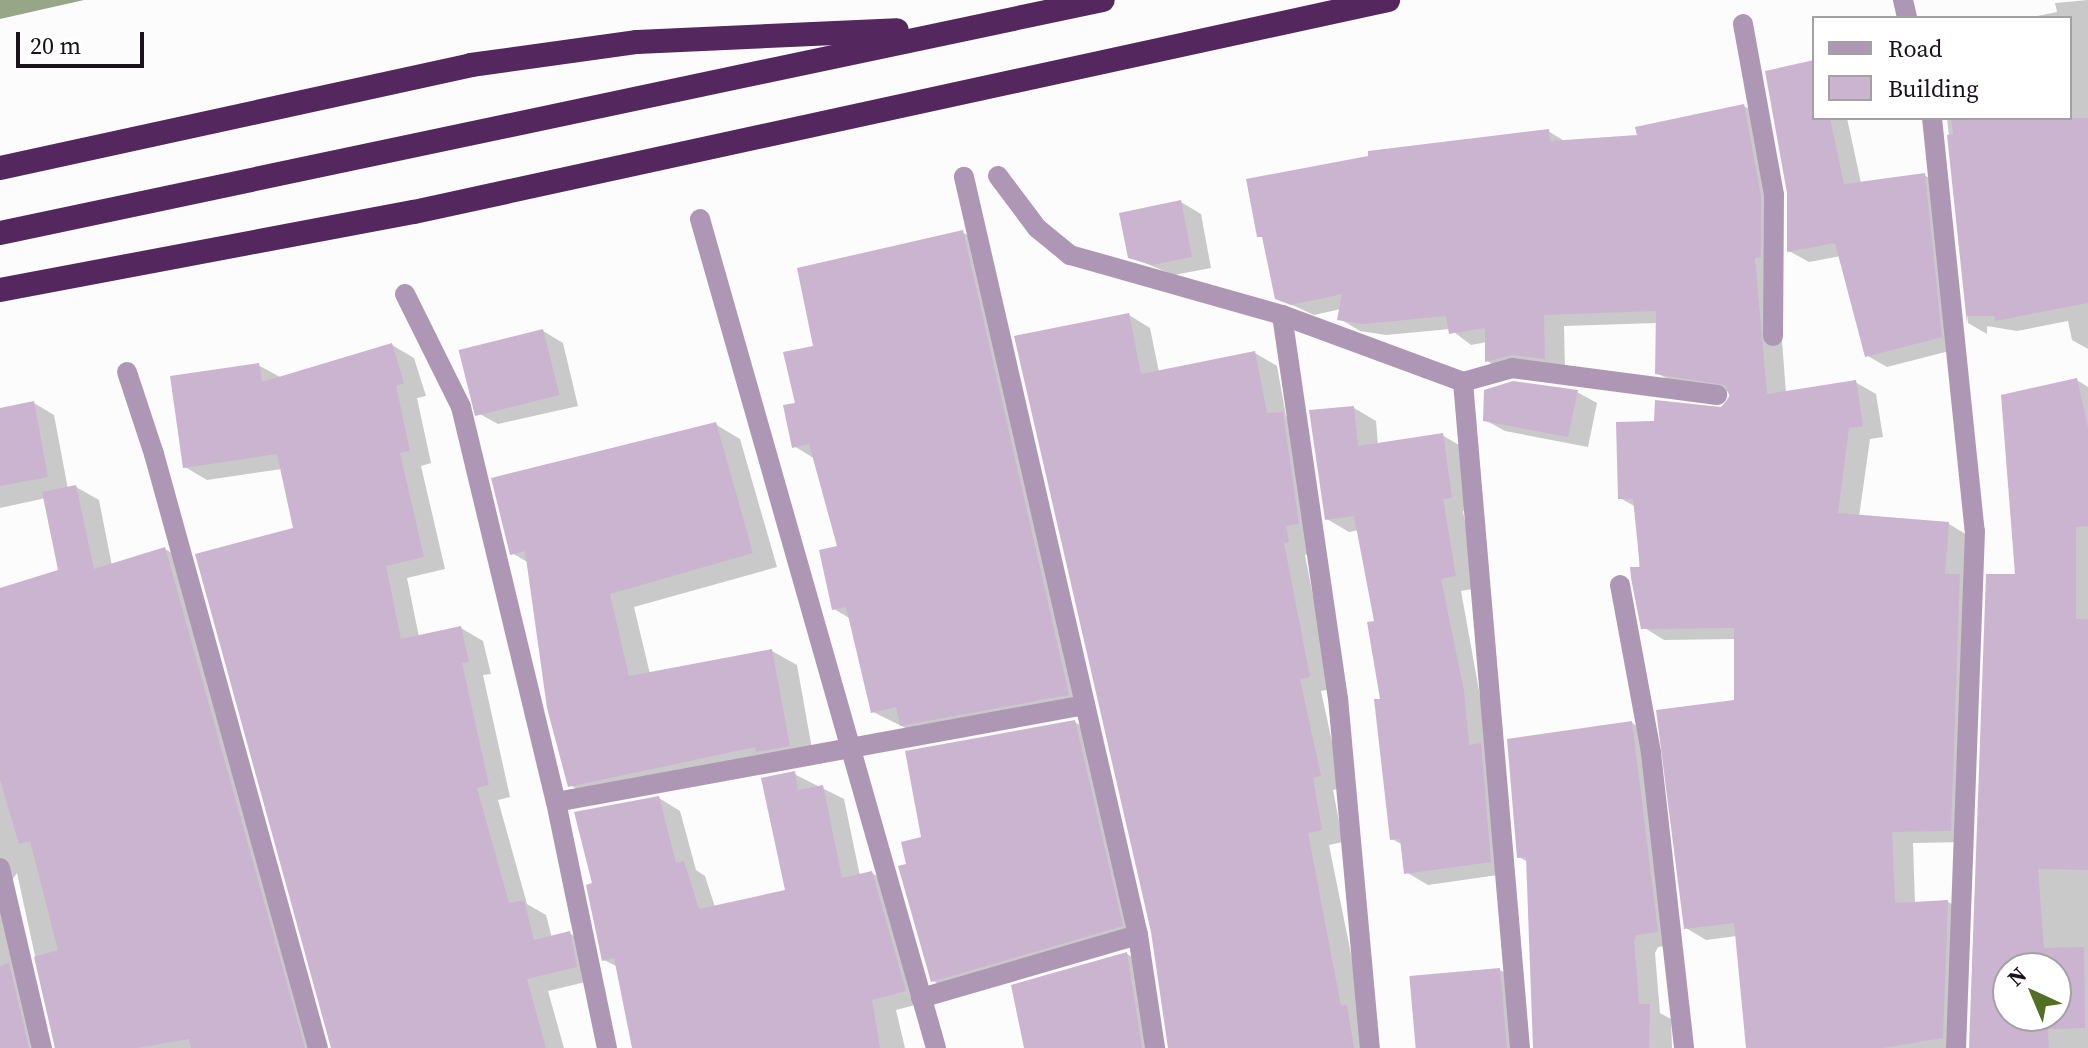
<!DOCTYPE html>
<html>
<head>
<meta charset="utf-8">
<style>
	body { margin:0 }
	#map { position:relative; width:2088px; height:1048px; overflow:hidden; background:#fcfcfc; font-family:"Source Serif 4",serif }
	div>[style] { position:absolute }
	.water>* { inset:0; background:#97a687 }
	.shadow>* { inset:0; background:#0003 }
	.building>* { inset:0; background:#cbb4d0; transform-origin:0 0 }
	.street>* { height:20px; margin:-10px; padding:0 10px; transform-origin:10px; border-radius:10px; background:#ae97b4 }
	.highway>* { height:24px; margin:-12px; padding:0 12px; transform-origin:12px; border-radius:12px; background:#54275f }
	span { translate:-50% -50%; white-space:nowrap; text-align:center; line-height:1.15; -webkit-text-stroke:8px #fff; paint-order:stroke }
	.legend { position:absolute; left:1812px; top:16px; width:260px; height:104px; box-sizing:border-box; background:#fff; border:2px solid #a3a1a4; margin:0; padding:10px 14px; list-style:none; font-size:24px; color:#1a131c }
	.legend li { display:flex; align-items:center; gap:16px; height:40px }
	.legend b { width:40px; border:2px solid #a3a1a4 }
	.north { position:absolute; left:1992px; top:952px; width:80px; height:80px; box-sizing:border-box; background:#fff; border:2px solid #a3a1a4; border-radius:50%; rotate:316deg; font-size:22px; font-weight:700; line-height:32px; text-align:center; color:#1a131c }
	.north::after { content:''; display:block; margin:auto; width:28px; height:36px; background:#526f24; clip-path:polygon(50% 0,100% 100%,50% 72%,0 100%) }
	.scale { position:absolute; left:16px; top:32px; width:128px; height:36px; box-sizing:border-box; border:4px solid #1a131c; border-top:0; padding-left:10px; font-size:24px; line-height:28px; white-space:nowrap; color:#1a131c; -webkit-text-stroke:6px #fff; paint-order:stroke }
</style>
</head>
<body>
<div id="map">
	<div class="water">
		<div style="clip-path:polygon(0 0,84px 0,0 19px)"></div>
	</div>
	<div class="shadow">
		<div style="clip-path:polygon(2088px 0,2088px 349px,2072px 340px,2068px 321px,2017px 331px,1987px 326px,1987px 334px,1968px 323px,1947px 118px,2070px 118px,2070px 18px,2027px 18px,2057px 12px,2055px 3px)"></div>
		<div style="clip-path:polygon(1814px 62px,1814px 118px,1847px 118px,1861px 183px,1924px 175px,1944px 186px,1961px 348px,1887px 367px,1866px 355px,1841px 256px,1809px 262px,1789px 251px)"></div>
		<div style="clip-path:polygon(1744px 106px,1765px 118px,1786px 393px,1855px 382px,1876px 394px,1883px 437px,1870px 439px,1859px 517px,1949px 524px,1969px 536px,1971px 842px,1913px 843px,1915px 904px,1948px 902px,1969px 914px,1964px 1048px,1748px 1048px,1737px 936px,1706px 940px,1686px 928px,1736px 702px,1736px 639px,1664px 640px,1643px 627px,1636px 507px,1620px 498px,1656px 423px,1722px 409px,1731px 392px,1678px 385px,1657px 373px,1657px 323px,1564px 326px,1565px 370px,1507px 373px,1487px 361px,1487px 342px,1471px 345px,1450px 329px,1386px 335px,1360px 331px,1340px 319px,1341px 309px,1314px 315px,1277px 298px,1548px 131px,1566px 142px,1640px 137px)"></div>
		<div style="clip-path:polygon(1181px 202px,1201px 214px,1211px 268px,1174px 275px,1130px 257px)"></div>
		<div style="clip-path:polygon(962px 232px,985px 245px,1091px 707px,924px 737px,873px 712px,851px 619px,834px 609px,839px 547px,815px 459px,794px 446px,797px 404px,815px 347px)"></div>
		<div style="clip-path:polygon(1129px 315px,1150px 328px,1159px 372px,1255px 353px,1277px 366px,1286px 416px,1304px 427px,1310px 554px,1305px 555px,1331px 689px,1321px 691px,1342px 788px,1333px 790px,1343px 842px,1329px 845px,1370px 1048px,1169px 1048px)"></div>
		<div style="clip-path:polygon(543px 331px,563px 343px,578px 406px,498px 424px,478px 413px)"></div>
		<div style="clip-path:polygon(392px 345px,414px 358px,426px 396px,417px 398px,431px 463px,421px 466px,445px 569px,407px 578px,419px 637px,461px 628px,483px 641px,491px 674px,483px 675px,510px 797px,498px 800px,527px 904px,546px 915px,552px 938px,569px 933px,592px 946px,598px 979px,548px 991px,564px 1048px,332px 1048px,296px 529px,282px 469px,207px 480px,185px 467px,258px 365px,282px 378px)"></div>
		<div style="clip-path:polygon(evenodd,2077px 380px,2088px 387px,2088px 1048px,1971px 1048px,2017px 576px,2077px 380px,2008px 968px,2056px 968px,2056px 1016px,2008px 1016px,2008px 968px)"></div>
		<div style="clip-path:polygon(1577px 392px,1597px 403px,1588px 447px,1505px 431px,1485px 420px)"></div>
		<div style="clip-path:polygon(34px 403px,54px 415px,68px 489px,76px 487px,99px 500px,112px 566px,165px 549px,187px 562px,322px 1048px,55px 1048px,17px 873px,9px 884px,47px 1048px,0 1048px,0 590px,61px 572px,46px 498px,0 508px,0 410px)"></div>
		<div style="clip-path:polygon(1354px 408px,1376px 421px,1378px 445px,1442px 435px,1464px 448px,1472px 510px,1463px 511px,1477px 588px,1461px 591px,1512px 873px,1428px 885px,1406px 872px,1403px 845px,1392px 839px,1376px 623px,1359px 530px,1349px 532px,1327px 519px)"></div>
		<div style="clip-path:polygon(715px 424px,740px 439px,777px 567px,634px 607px,650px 674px,772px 651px,797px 665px,814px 760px,595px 800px,570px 785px,529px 563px,512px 553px)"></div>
		<div style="clip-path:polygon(1075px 722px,1095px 734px,1142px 937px,952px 992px,932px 980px,909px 865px,924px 838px)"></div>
		<div style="clip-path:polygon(1632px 723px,1653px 736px,1679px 944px,1658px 947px,1655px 953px,1660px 1013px,1671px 1019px,1672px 1048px,1535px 1048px,1528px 862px,1519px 857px)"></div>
		<div style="clip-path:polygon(794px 774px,844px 799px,860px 876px,872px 873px,893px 886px,927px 1002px,896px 1010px,905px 1048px,633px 1048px,618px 967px,604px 960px,595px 885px,659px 798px,680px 811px,696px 870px,705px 876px,715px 907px,787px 892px)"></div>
		<div style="clip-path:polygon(1127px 954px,1149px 966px,1161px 1048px,1026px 1048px)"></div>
		<div style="clip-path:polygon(1500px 970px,1521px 982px,1527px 1048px,1419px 1048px)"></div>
	</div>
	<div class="building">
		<div style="clip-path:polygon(1814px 60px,1814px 118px,1830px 118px,1844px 184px,1925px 173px,1942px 337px,1865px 357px,1835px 243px,1787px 252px,1787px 193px,1765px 71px)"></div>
		<div style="clip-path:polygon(1744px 104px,1761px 196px,1761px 257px,1755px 258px,1767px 394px,1856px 380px,1863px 426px,1849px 428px,1838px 513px,1949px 522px,1945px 574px,1960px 574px,1951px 831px,1892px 832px,1895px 903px,1948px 900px,1943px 1038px,1883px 1048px,1746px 1048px,1734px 923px,1684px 929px,1656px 710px,1734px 700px,1734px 628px,1641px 629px,1631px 578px,1630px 567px,1640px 567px,1633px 499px,1618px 499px,1616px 422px,1654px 421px,1655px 400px,1721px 407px,1730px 397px,1725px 385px,1655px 374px,1656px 311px,1544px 315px,1545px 359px,1513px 355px,1485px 362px,1485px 328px,1449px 334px,1446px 316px,1364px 324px,1337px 320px,1342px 294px,1291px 305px,1275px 299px,1262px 237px,1257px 237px,1246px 179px,1368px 156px,1368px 151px,1549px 129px,1550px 141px,1637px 135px,1635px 127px)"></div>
		<div style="clip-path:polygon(1951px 118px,2088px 118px,2088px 303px,1995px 321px,1994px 316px,1967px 316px,1967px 324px,1947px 135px,1953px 134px)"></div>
		<div style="clip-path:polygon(1181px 200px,1192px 257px,1152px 265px,1128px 258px,1119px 213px)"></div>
		<div style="clip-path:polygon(963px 230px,1069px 695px,900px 726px,896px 707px,871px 713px,846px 607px,832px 610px,819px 550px,837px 546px,809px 444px,792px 448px,783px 405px,795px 403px,783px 352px,813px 346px,797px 268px)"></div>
		<div style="clip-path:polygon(1129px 313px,1141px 374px,1255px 351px,1267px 413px,1283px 412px,1299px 524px,1286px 526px,1289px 542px,1284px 543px,1310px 677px,1300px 679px,1321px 776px,1313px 778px,1322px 830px,1308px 833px,1341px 1006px,1347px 1005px,1354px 1048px,1168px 1048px,1151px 932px,1014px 336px)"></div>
		<div style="left:543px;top:329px;width:68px;height:87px;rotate:76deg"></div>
		<div style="clip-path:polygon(392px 343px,404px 383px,396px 386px,410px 451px,400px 453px,424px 557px,386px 566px,401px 639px,461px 626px,469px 662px,462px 663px,489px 785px,477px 788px,509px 903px,524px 900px,534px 940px,570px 931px,577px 967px,527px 979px,546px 1048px,331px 1048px,195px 554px,293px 528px,277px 454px,183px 468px,170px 376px,259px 363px,262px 382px)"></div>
		<div style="clip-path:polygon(evenodd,2077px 378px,2088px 428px,2088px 526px,2076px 527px,2076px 619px,2088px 619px,2088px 870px,2038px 869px,2044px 948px,2084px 947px,2085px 1028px,2048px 1029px,2049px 1048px,1969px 1048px,1986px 574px,2015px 574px,2001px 395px,2077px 378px,2008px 968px,2056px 968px,2056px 1016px,2008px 1016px,2008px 968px)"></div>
		<div style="clip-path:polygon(1513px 381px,1578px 390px,1568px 437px,1483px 421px,1484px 390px)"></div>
		<div style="clip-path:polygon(34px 401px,48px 477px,0 486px,0 408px)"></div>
		<div style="clip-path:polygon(1354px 406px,1358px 446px,1443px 433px,1452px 498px,1443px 499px,1456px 576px,1441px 579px,1464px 691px,1469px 745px,1481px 743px,1491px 862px,1404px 874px,1400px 839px,1390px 840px,1374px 699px,1380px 699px,1367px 622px,1374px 621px,1354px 516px,1325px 520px,1309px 410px)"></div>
		<div style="clip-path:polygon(716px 422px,753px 553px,610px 594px,629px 676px,772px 649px,790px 746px,756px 752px,755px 747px,568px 787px,547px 708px,525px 551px,510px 555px,491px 478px)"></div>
		<div style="clip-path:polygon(76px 485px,94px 569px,165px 547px,305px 1048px,191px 1048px,189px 1039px,137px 1048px,55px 1048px,34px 957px,58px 950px,30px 841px,19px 844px,0 780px,0 588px,58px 570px,42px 492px)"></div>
		<div style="clip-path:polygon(1075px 720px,1123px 926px,931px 982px,898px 866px,906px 864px,901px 842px,921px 837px,905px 751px)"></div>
		<div style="clip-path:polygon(1632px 721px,1658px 932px,1636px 935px,1634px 940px,1639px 1004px,1650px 1004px,1649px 1048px,1533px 1048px,1526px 857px,1517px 858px,1507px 739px)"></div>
		<div style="clip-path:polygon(795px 771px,798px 790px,823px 785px,842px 878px,872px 871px,906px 991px,872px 1000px,880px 1048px,632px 1048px,614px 958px,602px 961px,586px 885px,592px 883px,574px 812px,659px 796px,676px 863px,684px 861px,699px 909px,785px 890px,761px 778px)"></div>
		<div style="clip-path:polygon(1127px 952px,1142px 1048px,1024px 1048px,1011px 985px)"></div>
		<div style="clip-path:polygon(9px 963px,29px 1048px,0 1048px,0 966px)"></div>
		<div style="left:1500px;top:968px;width:80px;height:91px;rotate:85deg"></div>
	</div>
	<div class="street">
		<div style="left:1903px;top:0;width:18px;rotate:77deg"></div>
		<div style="left:1743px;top:24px;width:174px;rotate:79.7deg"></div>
		<div style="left:1774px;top:195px;width:141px;rotate:90.4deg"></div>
		<div style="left:1932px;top:118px;width:415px;rotate:84.1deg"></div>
		<div style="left:1975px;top:531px;width:517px;rotate:92.1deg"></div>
		<div style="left:998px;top:176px;width:65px;rotate:53.1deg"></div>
		<div style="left:1037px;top:228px;width:43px;rotate:39.3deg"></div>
		<div style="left:1070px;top:255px;width:220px;rotate:15.8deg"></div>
		<div style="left:1282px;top:315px;width:387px;rotate:81.7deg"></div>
		<div style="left:1338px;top:698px;width:351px;rotate:84.8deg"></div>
		<div style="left:700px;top:219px;width:862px;rotate:74.11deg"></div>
		<div style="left:405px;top:294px;width:126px;rotate:63.6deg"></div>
		<div style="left:461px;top:407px;width:406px;rotate:76.5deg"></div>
		<div style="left:556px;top:802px;width:251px;rotate:78.3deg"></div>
		<div style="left:1282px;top:315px;width:193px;rotate:20.3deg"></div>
		<div style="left:1463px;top:382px;width:668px;rotate:85.11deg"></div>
		<div style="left:127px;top:372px;width:86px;rotate:71.8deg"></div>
		<div style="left:154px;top:454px;width:616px;rotate:74.57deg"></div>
		<div style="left:1463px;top:382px;width:51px;rotate:-15.9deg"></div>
		<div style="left:1512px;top:368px;width:207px;rotate:7.5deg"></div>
		<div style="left:1620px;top:585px;width:171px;rotate:79.5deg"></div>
		<div style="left:1651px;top:753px;width:297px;rotate:83.6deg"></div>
		<div style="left:556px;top:802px;width:538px;rotate:-10.39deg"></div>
		<div style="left:0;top:868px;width:185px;rotate:76.9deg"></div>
		<div style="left:1138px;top:935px;width:114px;rotate:81.4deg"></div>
		<div style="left:921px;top:998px;width:226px;rotate:-16.2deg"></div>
		<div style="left:1138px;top:935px;width:778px;rotate:-102.93deg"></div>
	</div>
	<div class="highway">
		<div style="left:0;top:168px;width:482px;rotate:-12.3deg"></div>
		<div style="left:471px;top:65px;width:168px;rotate:-7.9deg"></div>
		<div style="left:637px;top:42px;width:260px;rotate:-2.6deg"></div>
		<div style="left:0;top:233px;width:1127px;rotate:-11.93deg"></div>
		<div style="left:0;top:290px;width:421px;rotate:-10.7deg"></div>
		<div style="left:414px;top:212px;width:997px;rotate:-12.28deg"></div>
	</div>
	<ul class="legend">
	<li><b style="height:10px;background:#ae97b4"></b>Road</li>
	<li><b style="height:22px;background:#cbb4d0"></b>Building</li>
	</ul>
	<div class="north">N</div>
	<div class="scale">20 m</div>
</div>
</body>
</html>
